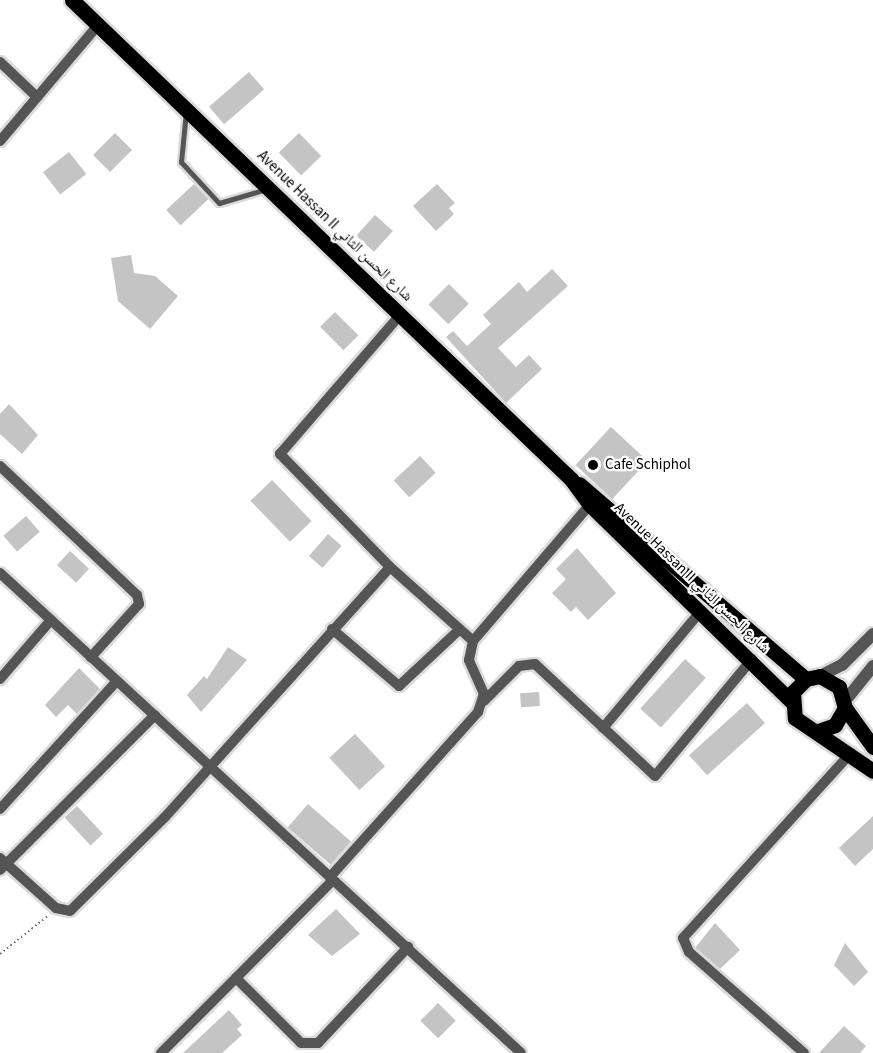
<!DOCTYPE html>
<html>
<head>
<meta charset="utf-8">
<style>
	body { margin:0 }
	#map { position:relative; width:873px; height:1053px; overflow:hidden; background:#fff; font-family:"Source Sans 3","Noto Naskh Arabic",sans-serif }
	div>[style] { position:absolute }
	.building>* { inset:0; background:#c4c4c4; transform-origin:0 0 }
	.path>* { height:2px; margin-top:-1px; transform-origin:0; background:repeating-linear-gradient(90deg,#777 0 1.5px,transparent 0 4.5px) }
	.roads { filter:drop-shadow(2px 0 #dbdbdb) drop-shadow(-2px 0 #dbdbdb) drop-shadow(0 2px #dbdbdb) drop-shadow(0 -2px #dbdbdb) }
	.service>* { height:5px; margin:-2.5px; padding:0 2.5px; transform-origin:2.5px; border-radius:2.5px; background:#555 }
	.minor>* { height:10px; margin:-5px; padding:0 5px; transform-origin:5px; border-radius:5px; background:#555 }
	.tertiary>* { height:12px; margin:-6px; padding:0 6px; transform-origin:6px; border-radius:6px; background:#555 }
	.primary>* { height:15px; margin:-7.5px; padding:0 7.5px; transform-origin:7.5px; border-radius:7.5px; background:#000 }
	.dots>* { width:16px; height:16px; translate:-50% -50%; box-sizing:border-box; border:3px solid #fff; border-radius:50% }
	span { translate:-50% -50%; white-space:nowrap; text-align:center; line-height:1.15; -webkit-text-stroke:4.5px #fff; paint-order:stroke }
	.street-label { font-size:15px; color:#000 }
	.poi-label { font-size:15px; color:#000 }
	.left { translate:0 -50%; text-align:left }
</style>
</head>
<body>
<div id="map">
	<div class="building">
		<div style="left:249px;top:72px;width:23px;height:53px;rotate:49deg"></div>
		<div style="left:115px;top:133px;width:24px;height:31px;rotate:45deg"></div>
		<div style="left:299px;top:133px;width:32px;height:28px;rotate:46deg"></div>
		<div style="left:69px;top:152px;width:28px;height:33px;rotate:52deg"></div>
		<div style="left:194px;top:184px;width:21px;height:38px;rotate:47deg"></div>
		<div style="clip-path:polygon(437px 184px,455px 203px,449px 208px,454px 214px,436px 231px,413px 206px)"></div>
		<div style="left:375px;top:215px;width:24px;height:28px;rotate:42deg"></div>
		<div style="clip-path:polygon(131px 255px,134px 273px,155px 276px,178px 296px,150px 329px,118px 301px,111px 258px)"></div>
		<div style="clip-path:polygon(552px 269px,568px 286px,498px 348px,516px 367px,529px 355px,542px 369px,506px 403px,446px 337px,453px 331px,467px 346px,491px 324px,483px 315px,519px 282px,527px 292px)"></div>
		<div style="left:449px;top:284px;width:28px;height:29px;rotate:45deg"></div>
		<div style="left:335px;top:312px;width:33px;height:21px;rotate:45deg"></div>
		<div style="clip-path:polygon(9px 404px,38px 435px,22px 454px,0 434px,0 414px)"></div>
		<div style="left:611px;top:427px;width:50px;height:52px;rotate:43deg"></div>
		<div style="left:420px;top:456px;width:23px;height:36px;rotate:47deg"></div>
		<div style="left:272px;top:480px;width:57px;height:30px;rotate:46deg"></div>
		<div style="left:26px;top:516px;width:21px;height:30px;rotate:49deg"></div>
		<div style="left:328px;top:534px;width:18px;height:29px;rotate:41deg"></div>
		<div style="clip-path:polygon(577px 548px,616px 593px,588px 620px,576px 607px,571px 612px,552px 593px,566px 579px,556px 569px)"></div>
		<div style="left:70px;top:551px;width:26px;height:19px;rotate:43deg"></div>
		<div style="clip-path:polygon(228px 647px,247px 660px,201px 712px,187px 695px,204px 676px,207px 679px)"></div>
		<div style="left:685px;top:659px;width:28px;height:67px;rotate:42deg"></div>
		<div style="clip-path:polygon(79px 668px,100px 689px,77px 714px,68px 705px,56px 717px,45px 705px)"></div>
		<div style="left:539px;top:692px;width:14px;height:19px;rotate:86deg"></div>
		<div style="left:747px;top:703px;width:27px;height:78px;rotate:48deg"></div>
		<div style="left:355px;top:734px;width:44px;height:35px;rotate:47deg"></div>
		<div style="left:308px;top:804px;width:57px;height:31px;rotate:41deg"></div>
		<div style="left:77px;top:806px;width:38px;height:17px;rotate:47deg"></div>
		<div style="clip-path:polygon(873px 816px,873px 849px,855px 866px,839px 848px)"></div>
		<div style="clip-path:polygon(336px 909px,360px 934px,332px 956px,308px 935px)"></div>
		<div style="clip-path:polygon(715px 923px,740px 950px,720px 969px,695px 948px)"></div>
		<div style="clip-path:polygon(845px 943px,868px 972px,854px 986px,834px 965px)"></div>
		<div style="left:438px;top:1003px;width:25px;height:25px;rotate:45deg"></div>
		<div style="clip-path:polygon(229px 1010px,242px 1025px,237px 1029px,242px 1035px,222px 1053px,183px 1053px)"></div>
		<div style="clip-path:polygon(844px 1026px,866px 1046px,860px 1053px,819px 1053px)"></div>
	</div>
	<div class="path">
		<div style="left:0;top:954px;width:63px;rotate:-38.5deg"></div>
	</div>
	<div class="roads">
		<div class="service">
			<div style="left:186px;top:111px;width:51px;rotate:95.6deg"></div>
			<div style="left:181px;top:162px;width:56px;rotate:47.2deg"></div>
			<div style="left:219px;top:203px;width:50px;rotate:-16.3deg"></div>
		</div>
		<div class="minor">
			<div style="left:0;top:62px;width:51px;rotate:43.4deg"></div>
			<div style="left:0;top:141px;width:152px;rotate:-49.8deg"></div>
			<div style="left:0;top:466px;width:188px;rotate:43.3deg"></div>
			<div style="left:137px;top:595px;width:9px;rotate:77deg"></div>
			<div style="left:139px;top:604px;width:72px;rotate:132.2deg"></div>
			<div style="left:390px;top:567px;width:158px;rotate:-134.2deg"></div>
			<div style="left:280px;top:454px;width:185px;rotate:-49.2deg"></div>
			<div style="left:0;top:573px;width:708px;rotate:42.65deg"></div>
			<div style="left:332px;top:629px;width:88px;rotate:40.4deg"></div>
			<div style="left:399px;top:686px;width:83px;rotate:-43.1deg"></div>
			<div style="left:0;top:679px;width:78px;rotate:-49.2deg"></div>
			<div style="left:484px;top:701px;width:49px;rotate:-45deg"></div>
			<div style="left:519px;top:666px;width:16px;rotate:-7deg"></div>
			<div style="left:535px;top:664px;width:164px;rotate:43deg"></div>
			<div style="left:655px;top:776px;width:152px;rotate:-50.3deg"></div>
			<div style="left:603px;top:728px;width:153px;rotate:-50.1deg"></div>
			<div style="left:0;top:809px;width:173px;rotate:-47.6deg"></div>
			<div style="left:0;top:858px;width:75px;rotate:41.8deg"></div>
			<div style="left:56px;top:908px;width:14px;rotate:12deg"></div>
			<div style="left:70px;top:911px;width:134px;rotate:-44.7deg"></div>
			<div style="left:165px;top:817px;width:336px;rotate:-48deg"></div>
			<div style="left:390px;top:567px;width:111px;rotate:41.7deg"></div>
			<div style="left:473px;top:641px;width:186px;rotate:-49.4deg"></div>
			<div style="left:0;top:870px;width:219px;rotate:-45deg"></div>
			<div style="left:330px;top:877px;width:222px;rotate:-48.1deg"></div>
			<div style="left:478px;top:712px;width:19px;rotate:-72deg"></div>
			<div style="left:484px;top:694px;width:37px;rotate:-114deg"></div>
			<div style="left:469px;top:660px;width:19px;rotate:-78deg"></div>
			<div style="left:333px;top:880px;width:138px;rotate:134.7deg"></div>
			<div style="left:236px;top:978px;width:92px;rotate:45deg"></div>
			<div style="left:301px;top:1043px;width:17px"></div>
			<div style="left:318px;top:1043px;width:132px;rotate:-46.8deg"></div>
			<div style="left:161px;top:1053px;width:106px;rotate:-45deg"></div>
			<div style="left:804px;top:1053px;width:153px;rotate:-138.7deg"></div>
			<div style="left:689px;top:952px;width:15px;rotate:-113deg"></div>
			<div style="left:683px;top:938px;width:250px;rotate:-47.8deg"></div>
		</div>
		<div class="tertiary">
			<div style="left:820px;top:676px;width:25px;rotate:-27deg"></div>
			<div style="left:842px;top:665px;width:44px;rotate:-45deg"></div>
			<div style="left:845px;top:701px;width:45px;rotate:-51.3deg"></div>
		</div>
		<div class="primary">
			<div style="left:72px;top:0;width:692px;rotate:43.83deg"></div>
			<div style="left:571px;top:479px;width:32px;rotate:54deg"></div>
			<div style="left:590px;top:505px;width:281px;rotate:44.3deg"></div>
			<div style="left:579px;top:484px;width:299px;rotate:40.7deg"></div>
			<div style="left:845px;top:708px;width:48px;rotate:54.3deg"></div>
			<div style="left:818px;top:731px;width:18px;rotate:-19deg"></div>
			<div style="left:835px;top:725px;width:20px;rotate:-60deg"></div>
			<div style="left:845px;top:708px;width:22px;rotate:-106deg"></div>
			<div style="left:839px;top:687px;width:22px;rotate:-150deg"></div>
			<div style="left:820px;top:676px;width:14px;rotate:168deg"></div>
			<div style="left:806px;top:679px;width:18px;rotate:135deg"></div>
			<div style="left:793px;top:692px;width:26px;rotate:86deg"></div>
			<div style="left:795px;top:718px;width:94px;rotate:34.2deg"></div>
		</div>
	</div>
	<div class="dots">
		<div style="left:593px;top:465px;background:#000"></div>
	</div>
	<div class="street-label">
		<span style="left:335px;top:226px;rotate:44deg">Avenue Hassan II شارع الحسن الثاني</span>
		<span style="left:692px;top:578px;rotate:44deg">Avenue Hassan II شارع الحسن الثاني</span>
	</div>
	<div class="poi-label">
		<span class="left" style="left:605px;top:465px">Cafe Schiphol</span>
	</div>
</div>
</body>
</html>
